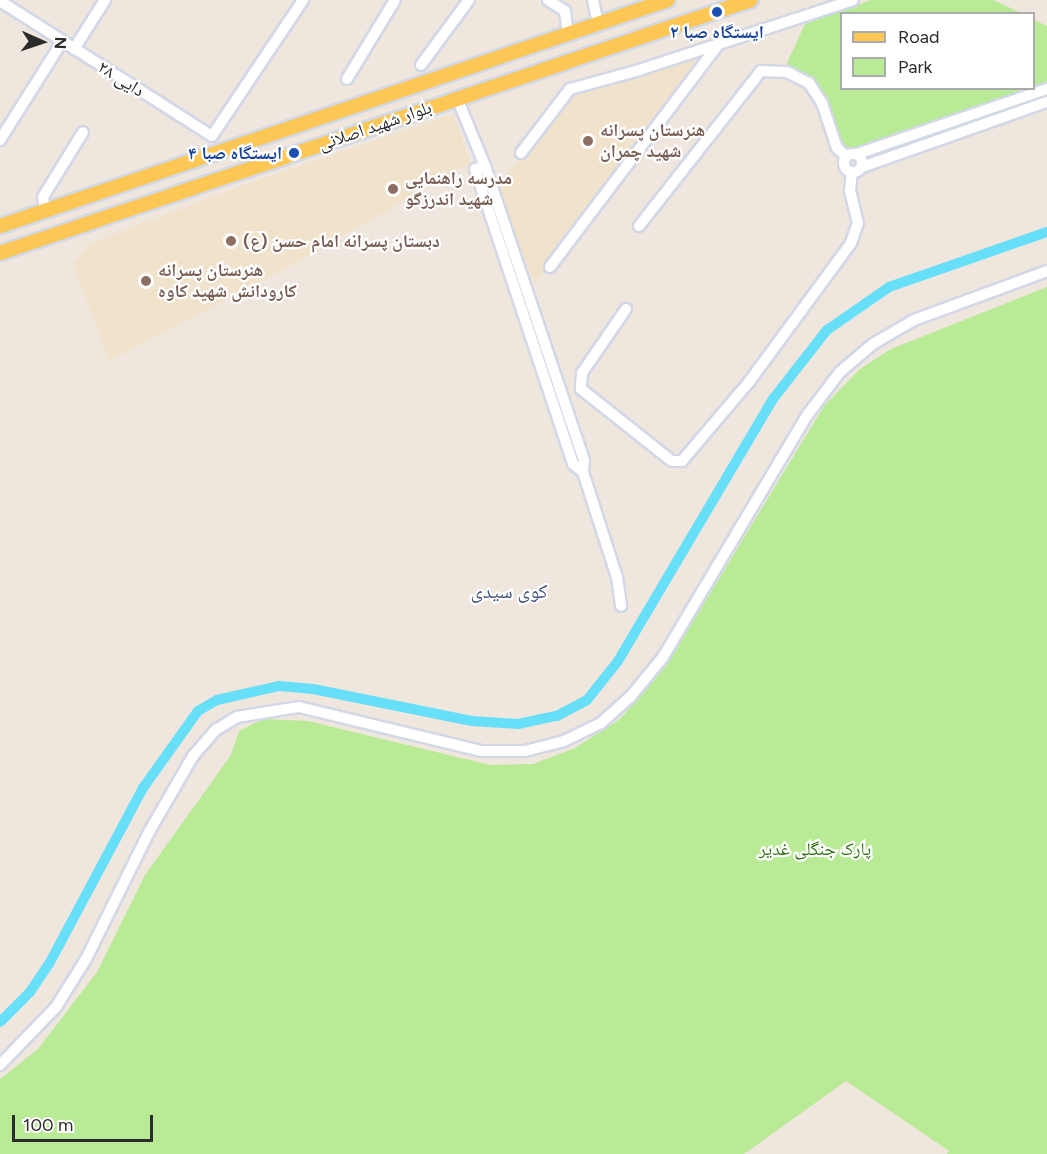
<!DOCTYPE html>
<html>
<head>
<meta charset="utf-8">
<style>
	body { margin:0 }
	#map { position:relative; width:1047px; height:1154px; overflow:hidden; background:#efe6dd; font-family:Figtree,"Noto Naskh Arabic",sans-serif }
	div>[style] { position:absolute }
	.education>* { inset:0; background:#f1e2cc }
	.green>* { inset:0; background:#b9ea96 }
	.canal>* { height:10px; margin:-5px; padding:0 5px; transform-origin:5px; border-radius:5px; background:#68dff9 }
	.roads { filter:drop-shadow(2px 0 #d2d8e6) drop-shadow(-2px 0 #d2d8e6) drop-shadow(0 2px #d2d8e6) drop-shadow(0 -2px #d2d8e6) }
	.minor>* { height:10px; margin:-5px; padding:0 5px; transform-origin:5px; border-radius:5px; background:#fff }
	.minor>.ring { margin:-5px; padding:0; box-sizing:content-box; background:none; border:10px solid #fff; border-radius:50% }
	.major>* { height:14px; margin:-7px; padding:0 7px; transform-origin:7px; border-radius:7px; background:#fcc755 }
	.dots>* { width:16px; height:16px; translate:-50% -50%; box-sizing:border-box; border:3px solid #fff; border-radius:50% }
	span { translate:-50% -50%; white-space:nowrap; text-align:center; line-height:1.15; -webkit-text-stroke:4.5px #fff; paint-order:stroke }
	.transit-label { font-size:18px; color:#164399; font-weight:700 }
	.right { translate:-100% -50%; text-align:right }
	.street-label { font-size:18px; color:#2c2c2c }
	.education-label { font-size:18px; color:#785e54; font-weight:700 }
	.left { translate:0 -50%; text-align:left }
	.park-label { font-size:18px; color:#307114 }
	.neighbourhood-label { font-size:20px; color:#485781 }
	.legend { position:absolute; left:840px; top:12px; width:195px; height:78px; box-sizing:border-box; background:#fff; border:2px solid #ababab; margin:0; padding:8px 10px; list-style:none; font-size:18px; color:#2c2c2c }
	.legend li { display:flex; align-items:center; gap:12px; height:30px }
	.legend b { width:30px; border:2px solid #ababab }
	.north { position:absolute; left:12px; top:12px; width:60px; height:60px; -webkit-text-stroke:4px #fff; paint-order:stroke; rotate:93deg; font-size:16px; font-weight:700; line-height:24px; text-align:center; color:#2c2c2c }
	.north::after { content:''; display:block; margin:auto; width:21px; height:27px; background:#2c2c2c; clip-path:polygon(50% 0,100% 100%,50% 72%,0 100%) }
	.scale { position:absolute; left:12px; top:1115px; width:141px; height:27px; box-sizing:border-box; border:3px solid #2c2c2c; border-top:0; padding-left:8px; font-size:18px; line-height:21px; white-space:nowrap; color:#2c2c2c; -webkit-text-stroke:4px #fff; paint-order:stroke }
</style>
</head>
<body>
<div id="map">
	<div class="education">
		<div style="clip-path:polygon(708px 48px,535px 284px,496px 188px,574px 93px)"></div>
		<div style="clip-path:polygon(454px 114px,470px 163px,287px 268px,109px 361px,73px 264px,89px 244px,241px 186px)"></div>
	</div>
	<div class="green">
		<div style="clip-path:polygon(871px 0,993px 0,1021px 13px,842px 14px,842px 88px,1027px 89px,871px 145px,847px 148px,838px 142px,827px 101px,811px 77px,789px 68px,787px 63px,805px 24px)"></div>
		<div style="clip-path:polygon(1034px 20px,1047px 26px,1047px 81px,1034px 86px)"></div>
		<div style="clip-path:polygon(1047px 287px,1047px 1154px,947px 1154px,949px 1151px,846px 1081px,744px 1154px,0 1154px,0 1079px,38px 1049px,97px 972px,145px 875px,231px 755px,239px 731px,263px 719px,308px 721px,490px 765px,533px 764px,575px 748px,620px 719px,666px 666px,824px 406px,860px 369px,891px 349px)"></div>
	</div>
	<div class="canal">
		<div style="left:0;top:1022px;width:42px;rotate:-45deg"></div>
		<div style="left:30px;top:992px;width:34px;rotate:-56deg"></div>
		<div style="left:49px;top:964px;width:200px;rotate:-61.9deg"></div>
		<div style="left:143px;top:788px;width:95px;rotate:-54.5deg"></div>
		<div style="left:198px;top:711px;width:22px;rotate:-30deg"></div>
		<div style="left:217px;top:700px;width:64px;rotate:-12.7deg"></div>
		<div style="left:279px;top:686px;width:34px;rotate:5deg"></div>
		<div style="left:313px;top:689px;width:162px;rotate:11.4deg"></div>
		<div style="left:472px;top:721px;width:46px;rotate:3.7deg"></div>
		<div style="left:518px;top:724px;width:40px;rotate:-12deg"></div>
		<div style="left:557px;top:716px;width:34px;rotate:-28deg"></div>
		<div style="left:587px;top:700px;width:50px;rotate:-51.5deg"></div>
		<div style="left:618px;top:661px;width:304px;rotate:-59.4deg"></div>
		<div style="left:773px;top:399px;width:88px;rotate:-52deg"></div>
		<div style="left:827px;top:330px;width:75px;rotate:-34.7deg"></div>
		<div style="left:889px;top:287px;width:167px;rotate:-19.2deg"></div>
	</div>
	<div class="roads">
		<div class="minor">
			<div style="left:548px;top:0;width:20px;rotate:33deg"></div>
			<div style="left:565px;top:11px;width:23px;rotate:83deg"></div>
			<div style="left:593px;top:0;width:24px;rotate:78deg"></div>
			<div style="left:0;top:1px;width:251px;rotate:32.5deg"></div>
			<div style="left:212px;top:136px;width:164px;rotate:-56.2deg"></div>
			<div style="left:74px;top:49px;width:58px;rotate:-57.7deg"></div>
			<div style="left:421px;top:65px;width:81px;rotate:-53.6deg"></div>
			<div style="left:347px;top:79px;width:92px;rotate:-58.7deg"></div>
			<div style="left:457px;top:98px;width:74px;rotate:67.6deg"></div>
			<div style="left:485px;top:166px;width:310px;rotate:71.4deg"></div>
			<div style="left:584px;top:460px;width:12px;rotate:95deg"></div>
			<div style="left:583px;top:472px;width:110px;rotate:72.1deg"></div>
			<div style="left:617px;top:577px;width:29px;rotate:82deg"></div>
			<div style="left:0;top:140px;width:116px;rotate:-57.7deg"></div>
			<div style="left:521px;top:153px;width:81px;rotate:-52.6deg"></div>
			<div style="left:570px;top:89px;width:68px;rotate:-15.3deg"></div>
			<div style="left:636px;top:71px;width:228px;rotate:-18.1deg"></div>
			<div class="ring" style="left:844px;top:154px;width:8px;height:8px"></div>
			<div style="left:857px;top:154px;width:201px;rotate:-18.9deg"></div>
			<div style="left:485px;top:166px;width:10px;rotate:163deg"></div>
			<div style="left:475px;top:169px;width:311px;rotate:71.6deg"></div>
			<div style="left:573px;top:464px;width:13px;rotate:39deg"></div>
			<div style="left:862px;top:167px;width:196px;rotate:-19.4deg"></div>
			<div style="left:45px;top:211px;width:14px;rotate:-98deg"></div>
			<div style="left:43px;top:197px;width:76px;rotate:-58.4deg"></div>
			<div style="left:639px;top:226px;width:197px;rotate:-51.8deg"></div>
			<div style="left:761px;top:71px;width:26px;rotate:2deg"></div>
			<div style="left:787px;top:72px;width:25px;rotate:27deg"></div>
			<div style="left:809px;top:83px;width:24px;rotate:57deg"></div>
			<div style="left:822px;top:103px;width:47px;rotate:71.6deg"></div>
			<div style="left:837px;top:148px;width:12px;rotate:42deg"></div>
			<div style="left:550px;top:267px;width:278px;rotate:-52.9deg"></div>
			<div style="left:626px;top:309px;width:78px;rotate:124.5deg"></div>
			<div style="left:582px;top:373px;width:16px;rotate:94deg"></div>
			<div style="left:581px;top:389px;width:116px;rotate:38.4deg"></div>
			<div style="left:672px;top:461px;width:10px"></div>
			<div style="left:682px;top:461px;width:104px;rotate:-49.7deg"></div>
			<div style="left:749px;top:382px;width:172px;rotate:-53.7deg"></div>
			<div style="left:851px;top:243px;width:21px;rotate:-71deg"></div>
			<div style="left:858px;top:223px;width:34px;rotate:-104deg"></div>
			<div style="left:850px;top:190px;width:18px;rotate:-84deg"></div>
			<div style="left:0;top:1065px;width:81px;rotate:-46deg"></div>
			<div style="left:56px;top:1007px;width:57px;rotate:-58deg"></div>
			<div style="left:86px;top:959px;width:142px;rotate:-63.6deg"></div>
			<div style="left:149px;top:832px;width:88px;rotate:-59.9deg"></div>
			<div style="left:193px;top:756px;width:35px;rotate:-49deg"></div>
			<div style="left:216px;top:730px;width:25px;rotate:-32deg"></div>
			<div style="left:237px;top:717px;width:63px;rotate:-9.2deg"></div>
			<div style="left:299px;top:707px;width:187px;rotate:13.6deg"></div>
			<div style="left:481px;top:751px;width:44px"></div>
			<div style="left:525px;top:751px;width:40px;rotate:-14.4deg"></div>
			<div style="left:564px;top:741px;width:41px;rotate:-25.9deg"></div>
			<div style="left:601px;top:723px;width:40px;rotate:-42deg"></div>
			<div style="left:631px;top:696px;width:50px;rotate:-50.6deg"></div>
			<div style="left:663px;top:657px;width:283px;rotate:-59.2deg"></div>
			<div style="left:808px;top:414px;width:53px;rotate:-52.7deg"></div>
			<div style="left:840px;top:372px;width:43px;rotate:-40.3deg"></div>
			<div style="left:873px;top:344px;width:48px;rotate:-30.3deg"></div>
			<div style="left:914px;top:320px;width:142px;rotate:-20.2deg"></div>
		</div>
		<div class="major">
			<div style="left:0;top:226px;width:705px;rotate:-18.69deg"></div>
			<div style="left:0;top:253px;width:792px;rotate:-18.62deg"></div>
		</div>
	</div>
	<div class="dots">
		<div style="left:717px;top:12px;background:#1a4fb4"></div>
		<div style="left:588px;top:141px;background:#8d6e63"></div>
		<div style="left:294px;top:153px;background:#1a4fb4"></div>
		<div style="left:393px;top:189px;background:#8d6e63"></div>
		<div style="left:231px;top:241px;background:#8d6e63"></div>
		<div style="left:146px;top:281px;background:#8d6e63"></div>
	</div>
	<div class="transit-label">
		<span style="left:717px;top:32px">ایستگاه صبا ۲</span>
		<span class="right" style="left:282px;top:153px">ایستگاه صبا ۴</span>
	</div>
	<div class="street-label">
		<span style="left:121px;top:79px;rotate:32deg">دایی ۲۸</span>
		<span style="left:375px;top:126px;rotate:-19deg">بلوار شهید اصلانی</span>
	</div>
	<div class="education-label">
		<span class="left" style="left:600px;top:141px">هنرستان پسرانه<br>شهید چمران</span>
		<span class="left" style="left:405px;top:189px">مدرسه راهنمایی<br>شهید اندرزگو</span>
		<span class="left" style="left:243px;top:241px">دبستان پسرانه امام حسن (ع)</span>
		<span class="left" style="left:158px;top:281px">هنرستان پسرانه<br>کارودانش شهید کاوه</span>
	</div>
	<div class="park-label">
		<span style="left:815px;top:849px">پارک جنگلی غدیر</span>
	</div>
	<div class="neighbourhood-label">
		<span style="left:509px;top:591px">کوی سیدی</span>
	</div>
	<ul class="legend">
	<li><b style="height:8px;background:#fcc755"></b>Road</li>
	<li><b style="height:16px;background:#b9ea96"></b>Park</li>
	</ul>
	<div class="north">N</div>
	<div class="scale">100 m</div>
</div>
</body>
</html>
